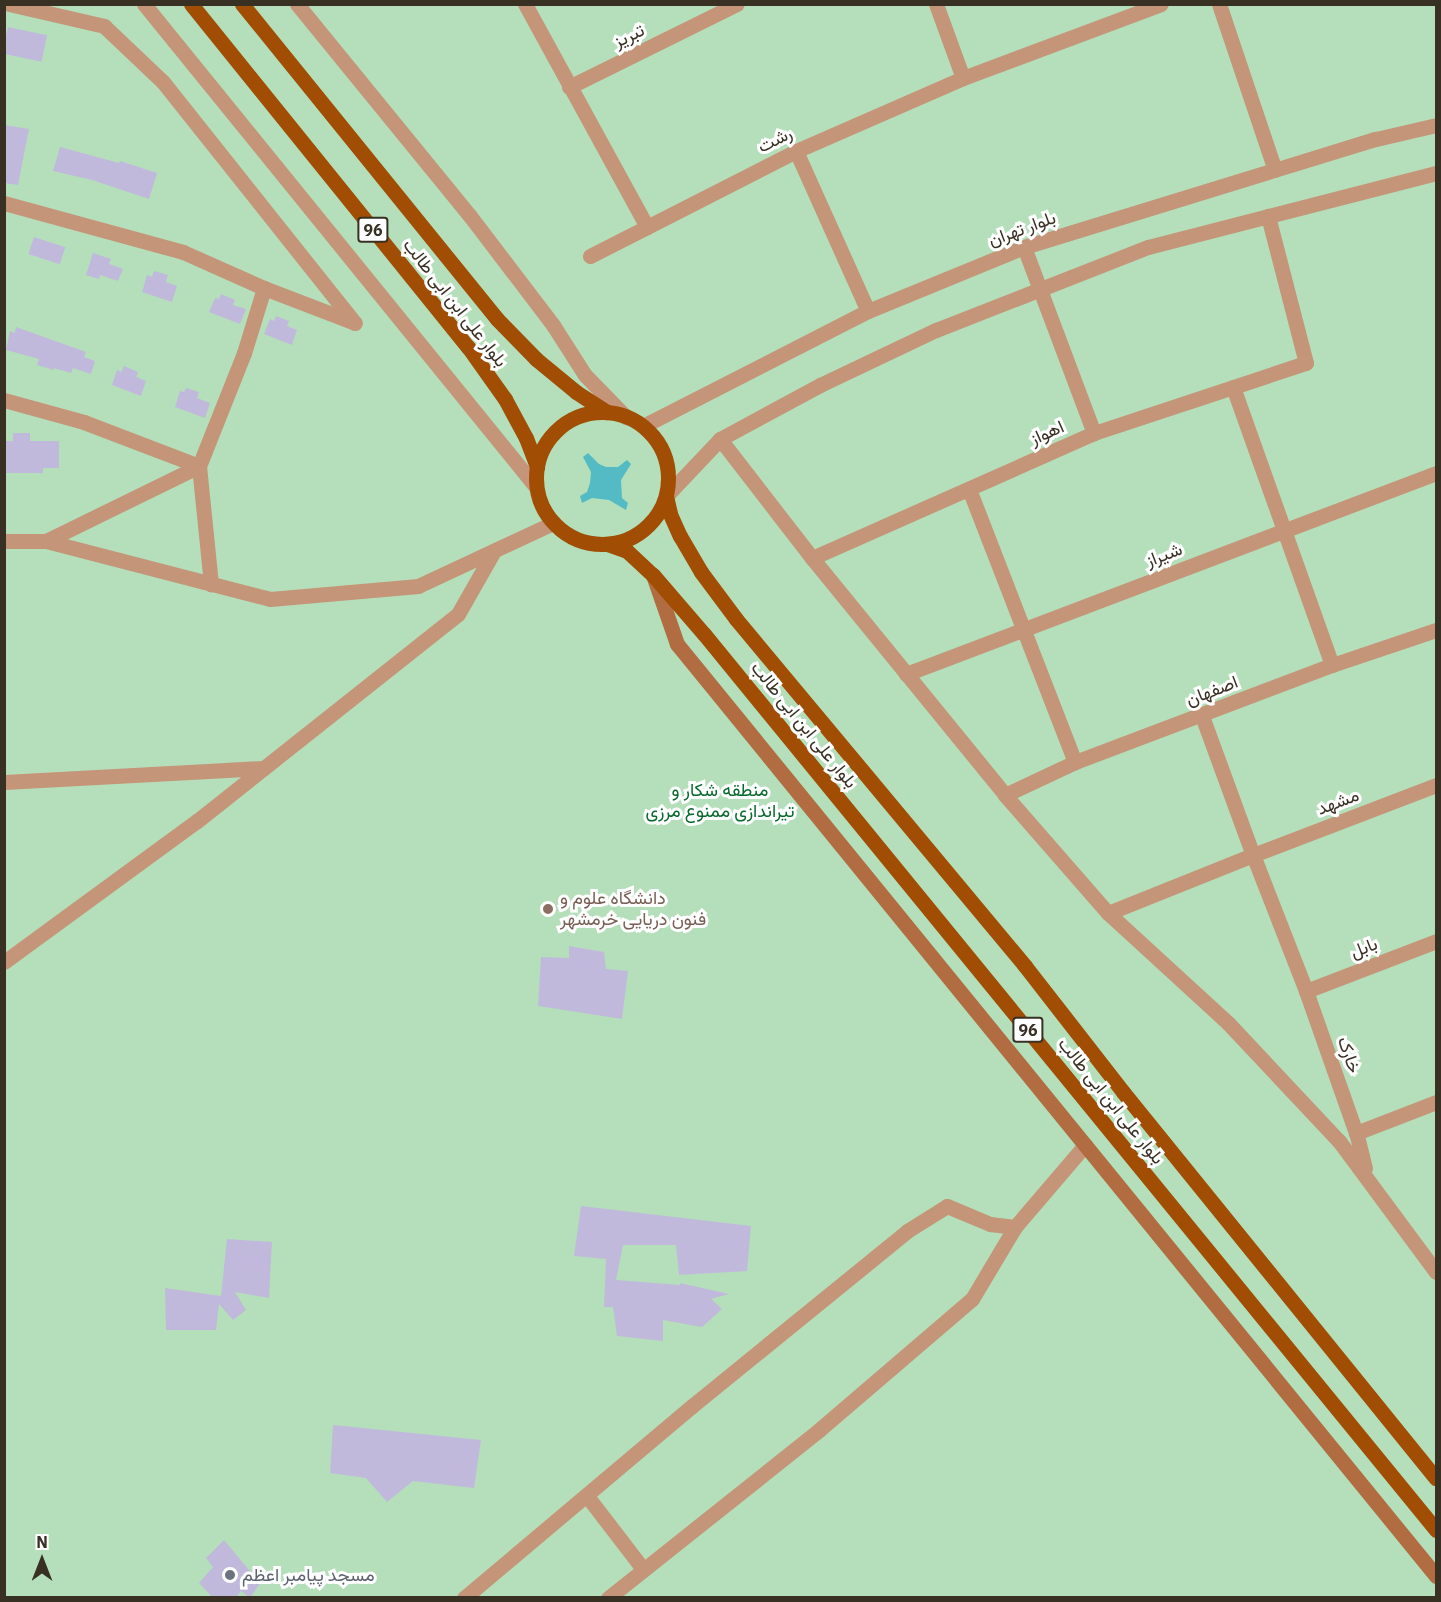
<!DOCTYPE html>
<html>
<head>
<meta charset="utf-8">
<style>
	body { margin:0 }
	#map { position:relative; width:1441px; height:1602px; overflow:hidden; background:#fae1c2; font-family:"IBM Plex Sans",Vazirmatn,sans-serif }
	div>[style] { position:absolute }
	.green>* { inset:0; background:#b4dfba; transform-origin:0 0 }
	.water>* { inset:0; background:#54bbc4 }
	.building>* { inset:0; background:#c1b9dc; transform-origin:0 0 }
	.minor>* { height:15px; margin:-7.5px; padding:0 7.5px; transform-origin:7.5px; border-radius:7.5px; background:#c59579 }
	.tertiary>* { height:15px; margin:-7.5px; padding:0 7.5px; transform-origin:7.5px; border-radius:7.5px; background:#c59579 }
	.secondary>* { height:15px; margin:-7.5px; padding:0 7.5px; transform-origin:7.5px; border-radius:7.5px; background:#b16c41 }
	.primary>* { height:15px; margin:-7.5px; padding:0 7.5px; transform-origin:7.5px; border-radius:7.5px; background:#a14d03 }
	.primary>.ring { margin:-7.5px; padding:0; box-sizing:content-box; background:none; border:15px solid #a14d03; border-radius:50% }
	.dots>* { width:16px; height:16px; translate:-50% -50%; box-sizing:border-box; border:3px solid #fff; border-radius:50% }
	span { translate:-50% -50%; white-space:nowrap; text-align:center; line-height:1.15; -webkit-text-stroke:6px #fff; paint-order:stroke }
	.shield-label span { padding:2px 4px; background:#fff; border:2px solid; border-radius:4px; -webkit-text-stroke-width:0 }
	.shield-label { font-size:16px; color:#393024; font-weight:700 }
	.street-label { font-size:18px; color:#393024 }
	.park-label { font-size:18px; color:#07692c }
	.education-label { font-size:18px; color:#785e54 }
	.left { translate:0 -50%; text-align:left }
	.worship-label { font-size:18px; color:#5b616d }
	.frame { position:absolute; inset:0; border:6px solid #393024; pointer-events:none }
	.north { position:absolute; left:12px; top:1530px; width:60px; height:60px; -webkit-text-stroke:4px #fff; paint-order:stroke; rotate:0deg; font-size:16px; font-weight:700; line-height:24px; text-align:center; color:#393024 }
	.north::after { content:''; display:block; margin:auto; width:21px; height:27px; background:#393024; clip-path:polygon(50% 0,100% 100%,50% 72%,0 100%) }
</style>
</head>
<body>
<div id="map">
	<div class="green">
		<div style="left:5px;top:5px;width:1431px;height:1593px"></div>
	</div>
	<div class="water">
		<div style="clip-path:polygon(588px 453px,599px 464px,606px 467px,618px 467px,627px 460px,631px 464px,621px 480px,622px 498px,628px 503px,626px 510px,609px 500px,592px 498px,582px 503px,580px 496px,587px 492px,590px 483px,591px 472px,583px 457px)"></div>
	</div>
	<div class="building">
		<div style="left:8px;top:27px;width:40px;height:27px;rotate:12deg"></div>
		<div style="clip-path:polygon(4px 125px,29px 129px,18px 185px,4px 183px)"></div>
		<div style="clip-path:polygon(60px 147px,119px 163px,120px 161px,157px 173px,149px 199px,92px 180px,53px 171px)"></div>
		<div style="left:34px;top:237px;width:33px;height:18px;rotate:18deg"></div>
		<div style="clip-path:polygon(93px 253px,111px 259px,109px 264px,123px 269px,118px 281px,100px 275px,99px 279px,86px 275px)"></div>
		<div style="clip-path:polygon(154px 271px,168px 275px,166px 282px,177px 286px,172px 302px,142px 292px,147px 275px,152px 277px)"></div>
		<div style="clip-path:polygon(221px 294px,235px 300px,233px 305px,246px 309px,240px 324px,209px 312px,215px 298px,219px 299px)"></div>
		<div style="clip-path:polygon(276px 316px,289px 321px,287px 326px,297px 330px,292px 345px,264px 334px,270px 319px,274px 321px)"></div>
		<div style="clip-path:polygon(16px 327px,86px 352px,84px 357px,95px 361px,91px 374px,73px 368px,71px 373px,54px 368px,54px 370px,37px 365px,39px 359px,6px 350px,10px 331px,15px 333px)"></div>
		<div style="clip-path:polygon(124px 366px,138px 372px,136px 377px,146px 381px,141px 396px,112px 385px,117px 370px,121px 372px)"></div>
		<div style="clip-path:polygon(186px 388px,199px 392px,197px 398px,210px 403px,205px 418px,175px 407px,180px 391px,184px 392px)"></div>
		<div style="clip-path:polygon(13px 433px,30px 433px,30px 441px,59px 441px,59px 468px,43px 468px,43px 473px,4px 473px,4px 441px,13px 441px)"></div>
		<div style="clip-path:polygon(569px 946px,604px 952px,606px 969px,628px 971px,622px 1019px,538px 1006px,541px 957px,569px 958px)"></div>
		<div style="clip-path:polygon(581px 1206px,751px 1226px,747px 1271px,679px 1275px,676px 1245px,623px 1245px,616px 1280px,680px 1285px,680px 1283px,729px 1294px,711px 1299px,722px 1309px,702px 1327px,663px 1320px,663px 1341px,617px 1336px,613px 1307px,604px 1307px,606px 1259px,574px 1256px)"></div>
		<div style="clip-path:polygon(227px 1239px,272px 1242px,269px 1298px,235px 1292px,246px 1310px,233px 1320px,219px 1304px,216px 1330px,166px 1330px,165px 1288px,221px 1296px)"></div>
		<div style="clip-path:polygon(333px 1425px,481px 1440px,474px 1488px,413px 1481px,387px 1502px,366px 1478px,330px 1473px)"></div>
		<div style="clip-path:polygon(224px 1540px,260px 1583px,250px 1598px,241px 1591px,236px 1598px,213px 1598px,199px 1583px,213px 1567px,206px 1558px)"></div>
	</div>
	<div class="minor">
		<div style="left:9px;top:4px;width:98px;rotate:13deg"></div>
		<div style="left:104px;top:26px;width:81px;rotate:43.5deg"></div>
		<div style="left:163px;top:82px;width:308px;rotate:51.5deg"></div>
		<div style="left:525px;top:4px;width:254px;rotate:61.3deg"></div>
		<div style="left:647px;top:227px;width:167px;rotate:-27deg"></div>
		<div style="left:796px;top:151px;width:182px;rotate:-23.6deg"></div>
		<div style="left:963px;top:78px;width:211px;rotate:-20.5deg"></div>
		<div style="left:936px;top:4px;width:79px;rotate:70deg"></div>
		<div style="left:1219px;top:4px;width:175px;rotate:71.4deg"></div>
		<div style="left:569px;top:87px;width:187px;rotate:-26.3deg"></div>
		<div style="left:796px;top:151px;width:175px;rotate:65.8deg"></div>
		<div style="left:4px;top:203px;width:186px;rotate:15.3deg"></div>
		<div style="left:183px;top:252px;width:89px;rotate:24deg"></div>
		<div style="left:264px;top:288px;width:68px;rotate:107.1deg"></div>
		<div style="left:244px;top:353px;width:122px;rotate:111.7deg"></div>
		<div style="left:199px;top:466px;width:123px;rotate:-159.1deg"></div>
		<div style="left:84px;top:422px;width:83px;rotate:-164.6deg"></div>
		<div style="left:1024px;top:247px;width:199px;rotate:69.4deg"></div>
		<div style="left:590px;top:256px;width:64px;rotate:-27deg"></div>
		<div style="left:264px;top:288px;width:97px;rotate:21deg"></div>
		<div style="left:1233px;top:387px;width:295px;rotate:70.4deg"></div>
		<div style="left:720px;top:439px;width:150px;rotate:52.3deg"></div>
		<div style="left:812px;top:558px;width:306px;rotate:50.8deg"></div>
		<div style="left:1005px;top:795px;width:157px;rotate:48.9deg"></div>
		<div style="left:1108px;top:913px;width:163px;rotate:42.5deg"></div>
		<div style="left:1228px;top:1023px;width:162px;rotate:46.8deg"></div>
		<div style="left:1339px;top:1141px;width:163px;rotate:53.5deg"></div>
		<div style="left:969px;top:489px;width:293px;rotate:68.8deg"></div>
		<div style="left:4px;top:541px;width:42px"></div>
		<div style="left:46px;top:541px;width:231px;rotate:14.5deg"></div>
		<div style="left:270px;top:599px;width:149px;rotate:-5deg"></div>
		<div style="left:418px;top:586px;width:149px;rotate:-25deg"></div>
		<div style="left:46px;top:541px;width:170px;rotate:-26.1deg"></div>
		<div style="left:199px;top:466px;width:119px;rotate:84.2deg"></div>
		<div style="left:812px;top:558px;width:308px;rotate:-23.9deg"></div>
		<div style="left:1094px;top:433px;width:223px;rotate:-18.3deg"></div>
		<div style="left:1306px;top:363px;width:152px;rotate:-104.5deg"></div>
		<div style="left:906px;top:674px;width:567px;rotate:-20.77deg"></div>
		<div style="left:1202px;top:716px;width:148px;rotate:69.9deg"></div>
		<div style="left:1253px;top:855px;width:196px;rotate:-20.9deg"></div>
		<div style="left:4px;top:782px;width:260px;rotate:-3.1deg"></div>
		<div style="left:1005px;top:795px;width:77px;rotate:-25.2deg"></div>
		<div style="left:1075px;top:762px;width:275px;rotate:-20.7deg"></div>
		<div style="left:1332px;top:665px;width:110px;rotate:-18.6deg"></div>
		<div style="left:1108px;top:913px;width:156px;rotate:-21.8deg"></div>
		<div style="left:1253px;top:855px;width:146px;rotate:68.7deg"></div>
		<div style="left:1306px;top:991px;width:151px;rotate:70.6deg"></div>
		<div style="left:4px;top:962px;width:239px;rotate:-36.2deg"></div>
		<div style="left:197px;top:821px;width:333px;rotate:-38.4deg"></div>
		<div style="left:458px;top:614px;width:73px;rotate:-60.3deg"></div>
		<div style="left:1306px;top:991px;width:139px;rotate:-21deg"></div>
		<div style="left:1365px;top:1168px;width:36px;rotate:-104deg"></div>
		<div style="left:1356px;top:1133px;width:86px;rotate:-21.2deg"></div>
		<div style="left:587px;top:1496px;width:92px;rotate:52.5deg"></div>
		<div style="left:464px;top:1598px;width:298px;rotate:-40.1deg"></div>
		<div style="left:692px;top:1406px;width:277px;rotate:-39.1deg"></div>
		<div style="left:907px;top:1231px;width:47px;rotate:-32deg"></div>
		<div style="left:947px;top:1206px;width:47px;rotate:22.7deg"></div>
		<div style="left:990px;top:1224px;width:25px;rotate:7deg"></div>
		<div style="left:608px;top:1598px;width:270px;rotate:-38.5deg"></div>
		<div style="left:819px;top:1430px;width:201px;rotate:-40.6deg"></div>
		<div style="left:972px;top:1299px;width:84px;rotate:-59.2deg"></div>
		<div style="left:1015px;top:1227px;width:108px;rotate:-49.5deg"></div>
	</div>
	<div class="tertiary">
		<div style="left:144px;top:4px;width:622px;rotate:50.94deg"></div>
		<div style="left:297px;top:4px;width:274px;rotate:50.8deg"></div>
		<div style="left:470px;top:216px;width:137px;rotate:52.7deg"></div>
		<div style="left:553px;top:325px;width:59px;rotate:57.4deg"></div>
		<div style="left:585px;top:375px;width:59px;rotate:45.7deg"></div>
		<div style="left:643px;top:426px;width:253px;rotate:-27.1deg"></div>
		<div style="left:868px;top:311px;width:169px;rotate:-22.3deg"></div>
		<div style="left:1024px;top:247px;width:368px;rotate:-17.1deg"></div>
		<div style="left:1376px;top:139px;width:62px;rotate:-13.1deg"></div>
		<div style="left:666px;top:496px;width:79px;rotate:-46.5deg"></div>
		<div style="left:720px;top:439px;width:114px;rotate:-28.4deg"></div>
		<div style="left:820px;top:385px;width:128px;rotate:-25.4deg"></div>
		<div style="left:936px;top:330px;width:228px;rotate:-21.4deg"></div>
		<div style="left:1148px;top:247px;width:297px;rotate:-14.4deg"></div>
	</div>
	<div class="secondary">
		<div style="left:653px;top:575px;width:73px;rotate:70.8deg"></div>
		<div style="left:677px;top:644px;width:1202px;rotate:50.84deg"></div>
	</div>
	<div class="primary">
		<div style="left:191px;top:4px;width:441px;rotate:51.1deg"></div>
		<div style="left:468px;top:347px;width:64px;rotate:54.6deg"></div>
		<div style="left:505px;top:399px;width:44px;rotate:61.7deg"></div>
		<div style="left:526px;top:438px;width:31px;rotate:69deg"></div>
		<div style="left:242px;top:4px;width:405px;rotate:51deg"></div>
		<div style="left:497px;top:319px;width:56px;rotate:45.7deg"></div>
		<div style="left:536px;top:359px;width:52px;rotate:39.5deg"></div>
		<div style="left:576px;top:392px;width:37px;rotate:33deg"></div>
		<div class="ring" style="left:536px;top:412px;width:117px;height:117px"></div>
		<div style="left:666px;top:496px;width:18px;rotate:77deg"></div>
		<div style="left:670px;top:514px;width:24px;rotate:66deg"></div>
		<div style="left:680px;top:536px;width:42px;rotate:59.7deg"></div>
		<div style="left:701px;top:572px;width:59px;rotate:53.3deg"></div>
		<div style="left:736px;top:619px;width:452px;rotate:50.2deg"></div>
		<div style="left:1025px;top:966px;width:160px;rotate:52.1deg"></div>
		<div style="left:1123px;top:1092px;width:497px;rotate:51deg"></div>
		<div style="left:607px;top:544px;width:21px;rotate:19deg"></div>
		<div style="left:627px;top:551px;width:35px;rotate:43deg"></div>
		<div style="left:653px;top:575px;width:78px;rotate:49.2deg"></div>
		<div style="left:704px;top:634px;width:1157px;rotate:50.75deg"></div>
	</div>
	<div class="dots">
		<div style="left:548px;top:909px;background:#8d6e63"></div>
		<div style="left:230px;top:1575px;background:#6b7280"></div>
	</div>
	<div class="shield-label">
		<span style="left:373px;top:230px">96</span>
		<span style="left:1028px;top:1030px">96</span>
	</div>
	<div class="street-label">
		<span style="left:629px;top:36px;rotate:-26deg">تبریز</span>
		<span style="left:775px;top:140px;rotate:-26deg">رشت</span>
		<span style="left:1022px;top:229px;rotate:-20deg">بلوار تهران</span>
		<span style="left:455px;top:303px;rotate:52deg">بلوار علی ابن ابی طالب</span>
		<span style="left:1047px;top:433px;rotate:-24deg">اهواز</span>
		<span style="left:1164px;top:555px;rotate:-21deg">شیراز</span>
		<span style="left:1212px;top:691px;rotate:-21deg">اصفهان</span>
		<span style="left:804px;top:725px;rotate:51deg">بلوار علی ابن ابی طالب</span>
		<span style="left:1338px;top:802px;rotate:-21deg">مشهد</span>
		<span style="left:1364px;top:948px;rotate:-21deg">بابل</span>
		<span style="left:1349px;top:1055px;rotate:71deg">خارک</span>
		<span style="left:1111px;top:1101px;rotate:51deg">بلوار علی ابن ابی طالب</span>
	</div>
	<div class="park-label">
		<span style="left:720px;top:801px">منطقه شکار و<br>تیراندازی ممنوع مرزی</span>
	</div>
	<div class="education-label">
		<span class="left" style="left:560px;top:909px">دانشگاه علوم و<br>فنون دریایی خرمشهر</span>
	</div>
	<div class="worship-label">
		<span class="left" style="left:242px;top:1575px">مسجد پیامبر اعظم</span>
	</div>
	<div class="frame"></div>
	<div class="north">N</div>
</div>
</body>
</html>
